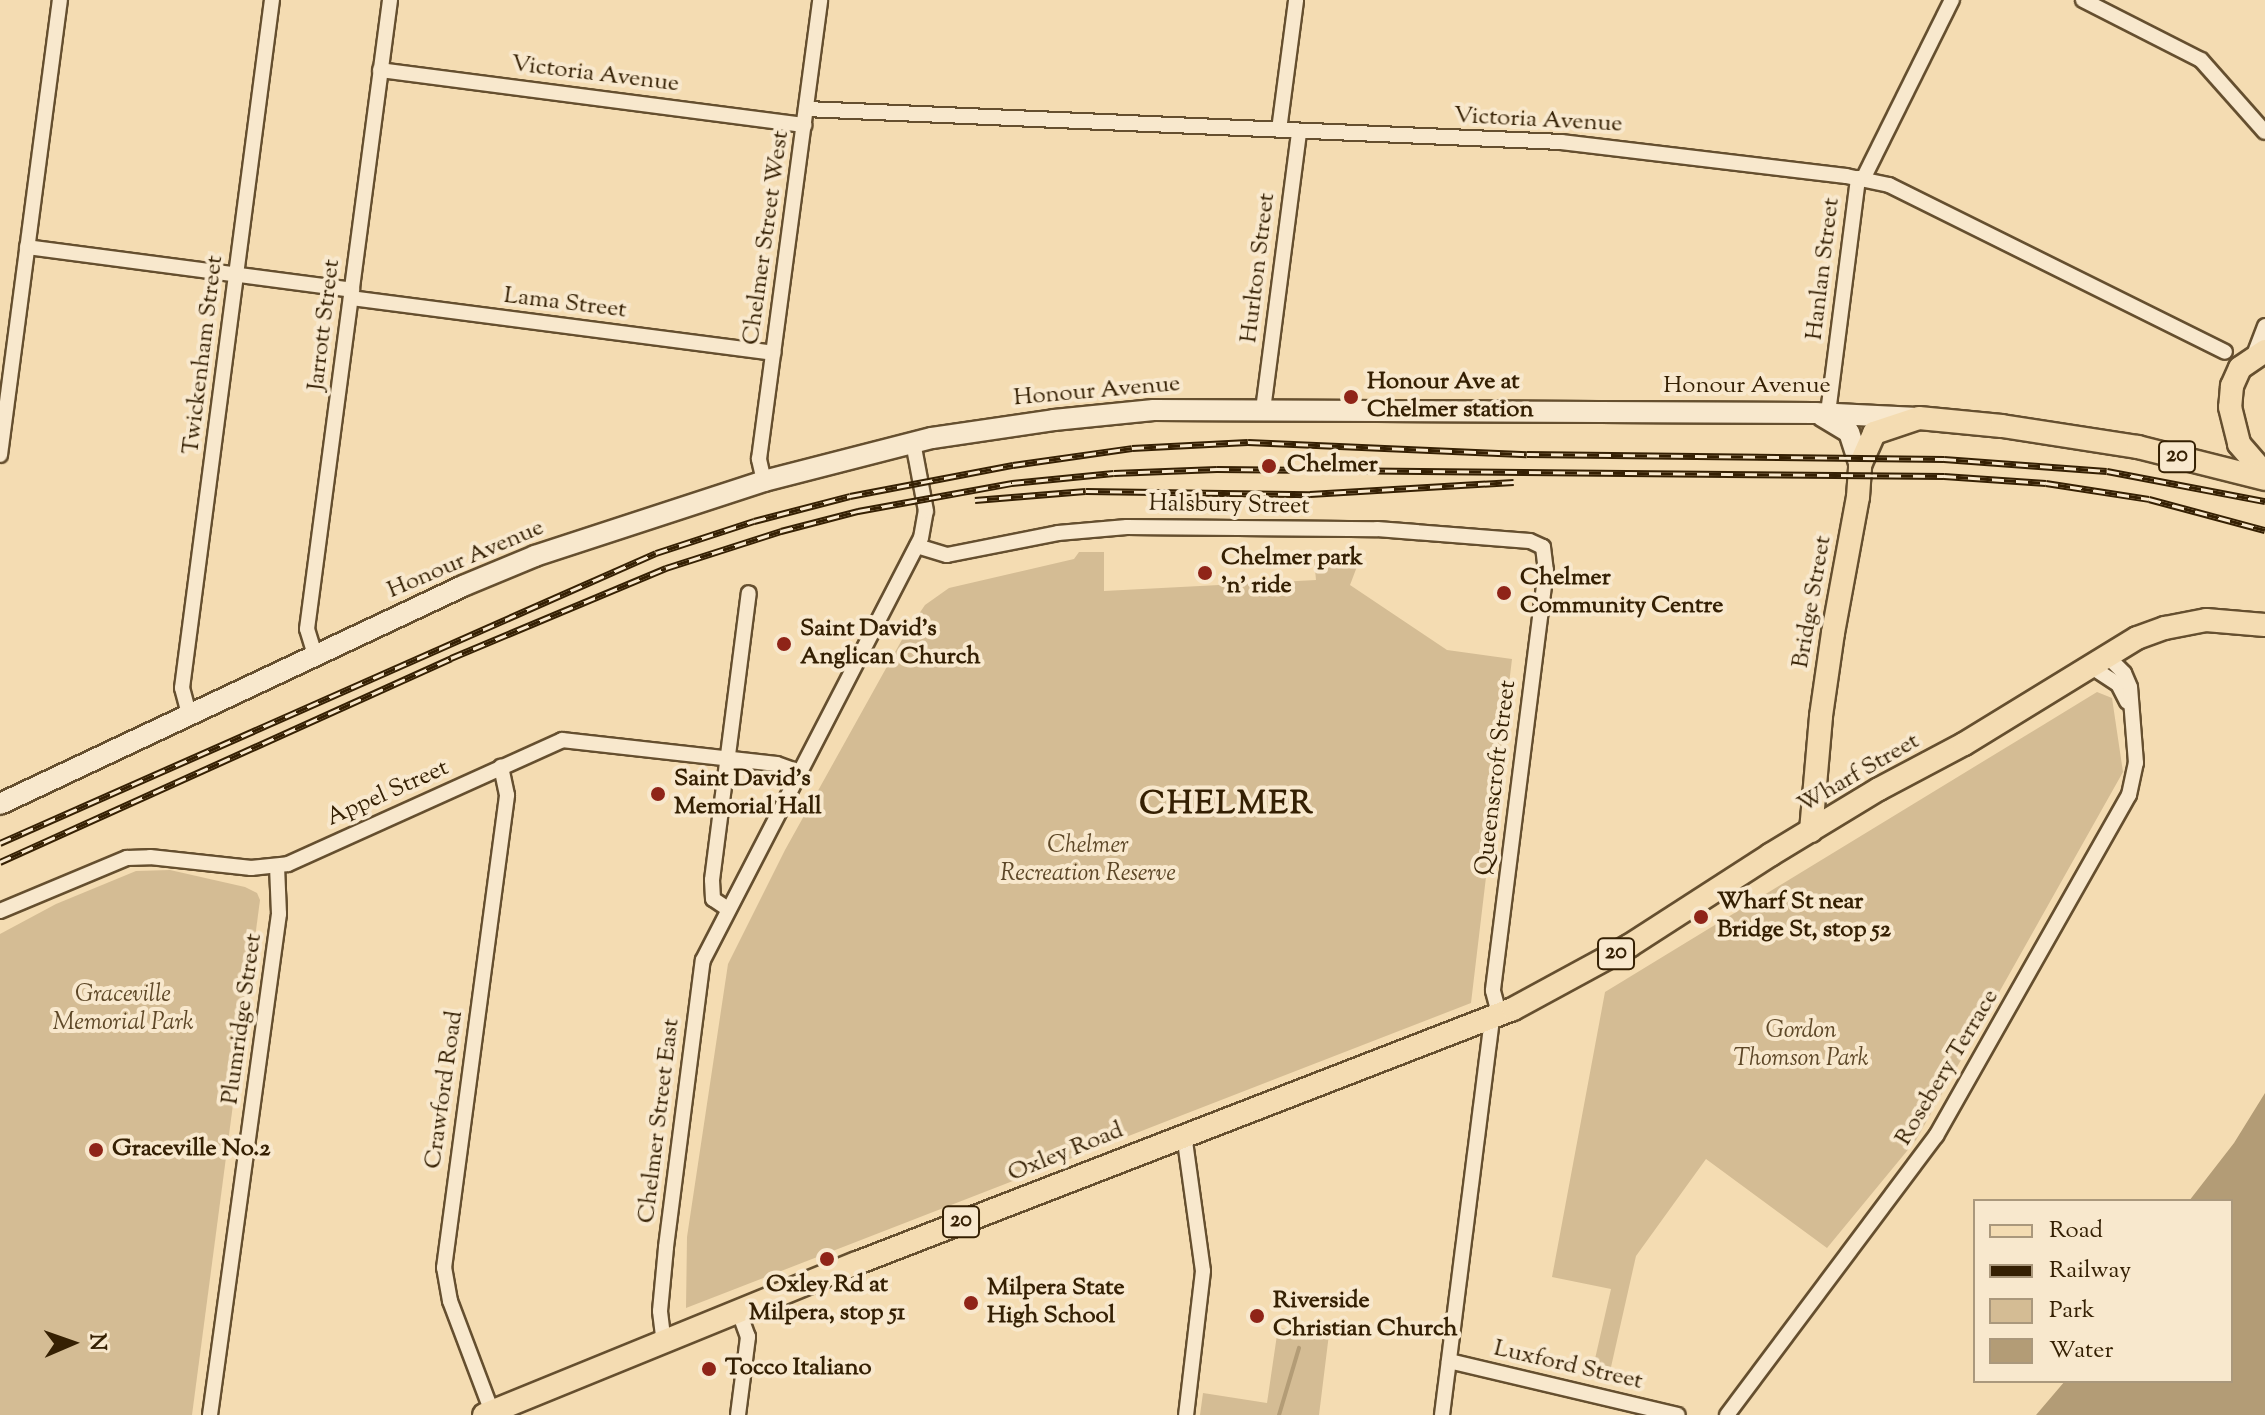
<!DOCTYPE html>
<html>
<head>
<meta charset="utf-8">
<style>
	body { margin:0 }
	#map { position:relative; width:2265px; height:1415px; overflow:hidden; background:#f4dcb2; font-family:"Sorts Mill Goudy",serif }
	div>[style] { position:absolute }
	.green>* { inset:0; background:#d4bc94 }
	.water>* { inset:0; background:#b39c76 }
	.stream>* { height:4px; margin:-2px; padding:0 2px; transform-origin:2px; border-radius:2px; background:#b39c76 }
	.roads { filter:drop-shadow(2px 0 #654f2f) drop-shadow(-2px 0 #654f2f) drop-shadow(0 2px #654f2f) drop-shadow(0 -2px #654f2f) }
	.street>* { height:14px; margin:-7px; padding:0 7px; transform-origin:7px; border-radius:7px; background:#f8e8cd }
	.secondary>* { height:20px; margin:-10px; padding:0 10px; transform-origin:10px; border-radius:10px; background:#f8e8cd }
	.primary>* { height:22px; margin:-11px; padding:0 11px; transform-origin:11px; border-radius:11px; background:#f4dcb2 }
	.rail>* { height:7px; margin-top:-3.5px; transform-origin:0; background:repeating-linear-gradient(90deg,#f8e8cd 0 12px,#352003 0 24px); box-sizing:border-box; border-block:2px solid #352003 }
	.dots>* { width:22px; height:22px; translate:-50% -50%; box-sizing:border-box; border:4px solid #f8e8cd; border-radius:50% }
	span { translate:-50% -50%; white-space:nowrap; text-align:center; line-height:1.15; -webkit-text-stroke:8px #f8e8cd; paint-order:stroke }
	.shield-label span { padding:2px 6px; background:#f8e8cd; border:2px solid; border-radius:6px; -webkit-text-stroke-width:0 }
	.shield-label { font-size:22px; color:#352003; font-weight:700 }
	.street-label { font-size:24px; color:#352003 }
	.poi-label { font-size:24px; color:#352003; font-weight:700 }
	.left { translate:0 -50%; text-align:left }
	.park-label { font-size:24px; color:#5d4727; font-style:italic }
	.district-label { font-size:32px; color:#352003; font-weight:700; letter-spacing:2px }
	.legend { position:absolute; left:1973px; top:1199px; width:260px; height:184px; box-sizing:border-box; background:#f8e8cd; border:2px solid #aa987c; margin:0; padding:10px 14px; list-style:none; font-size:24px; color:#352003 }
	.legend li { display:flex; align-items:center; gap:16px; height:40px }
	.legend b { width:40px; border:2px solid #aa987c }
	.north { position:absolute; left:32px; top:1303px; width:80px; height:80px; -webkit-text-stroke:6px #f8e8cd; paint-order:stroke; rotate:88deg; font-size:22px; font-weight:700; line-height:32px; text-align:center; color:#352003 }
	.north::after { content:''; display:block; margin:auto; width:28px; height:36px; background:#352003; clip-path:polygon(50% 0,100% 100%,50% 72%,0 100%) }
</style>
</head>
<body>
<div id="map">
	<div class="green">
		<div style="clip-path:polygon(1079px 552px,1104px 552px,1104px 591px,1316px 580px,1314px 559px,1361px 556px,1350px 585px,1447px 650px,1512px 659px,1471px 1003px,686px 1308px,687px 1237px,728px 964px,785px 850px,904px 636px,925px 605px,949px 588px,1074px 559px)"></div>
		<div style="clip-path:polygon(2097px 692px,2112px 698px,2123px 772px,1916px 1140px,1827px 1248px,1706px 1159px,1636px 1256px,1609px 1376px,1592px 1372px,1611px 1289px,1552px 1277px,1605px 992px)"></div>
		<div style="clip-path:polygon(170px 870px,245px 887px,257px 893px,260px 900px,192px 1415px,0 1415px,0 934px,56px 904px,136px 871px)"></div>
		<div style="clip-path:polygon(1278px 1328px,1329px 1334px,1319px 1415px,1200px 1415px,1203px 1393px,1267px 1403px)"></div>
	</div>
	<div class="water">
		<div style="clip-path:polygon(2265px 1093px,2265px 1415px,2036px 1415px,2065px 1381px,2231px 1381px,2231px 1201px,2189px 1201px,2234px 1143px)"></div>
	</div>
	<div class="stream">
		<div style="left:1279px;top:1415px;width:70px;rotate:-73.4deg"></div>
	</div>
	<div class="roads">
		<div class="street">
			<div style="left:2083px;top:0;width:132px;rotate:27deg"></div>
			<div style="left:2201px;top:60px;width:96px;rotate:48.4deg"></div>
			<div style="left:380px;top:70px;width:428px;rotate:7.4deg"></div>
			<div style="left:806px;top:109px;width:756px;rotate:2.5deg"></div>
			<div style="left:1561px;top:142px;width:287px;rotate:6.8deg"></div>
			<div style="left:1846px;top:176px;width:44px;rotate:11.8deg"></div>
			<div style="left:1889px;top:185px;width:375px;rotate:26.4deg"></div>
			<div style="left:1279px;top:130px;width:131px;rotate:-82.5deg"></div>
			<div style="left:1863px;top:179px;width:200px;rotate:-63.6deg"></div>
			<div style="left:27px;top:247px;width:328px;rotate:7.5deg"></div>
			<div style="left:351px;top:298px;width:426px;rotate:7.4deg"></div>
			<div style="left:2254px;top:355px;width:31px;rotate:-69deg"></div>
			<div style="left:1263px;top:410px;width:281px;rotate:-82.6deg"></div>
			<div style="left:1828px;top:413px;width:237px;rotate:-82.7deg"></div>
			<div style="left:0;top:455px;width:459px;rotate:-82.5deg"></div>
			<div style="left:764px;top:481px;width:23px;rotate:-103deg"></div>
			<div style="left:759px;top:459px;width:463px;rotate:-82.4deg"></div>
			<div style="left:917px;top:546px;width:31px;rotate:17deg"></div>
			<div style="left:947px;top:555px;width:113px;rotate:-11.2deg"></div>
			<div style="left:1058px;top:533px;width:69px;rotate:-5deg"></div>
			<div style="left:1127px;top:527px;width:250px;rotate:0.5deg"></div>
			<div style="left:1377px;top:529px;width:153px;rotate:4.5deg"></div>
			<div style="left:1530px;top:541px;width:14px;rotate:25deg"></div>
			<div style="left:1543px;top:547px;width:23px;rotate:83deg"></div>
			<div style="left:1546px;top:570px;width:424px;rotate:97.2deg"></div>
			<div style="left:1493px;top:991px;width:24px;rotate:75deg"></div>
			<div style="left:315px;top:655px;width:27px;rotate:-107deg"></div>
			<div style="left:307px;top:629px;width:634px;rotate:-82.48deg"></div>
			<div style="left:2093px;top:668px;width:30px;rotate:33deg"></div>
			<div style="left:2118px;top:684px;width:20px;rotate:63deg"></div>
			<div style="left:189px;top:714px;width:27px;rotate:-105deg"></div>
			<div style="left:182px;top:688px;width:694px;rotate:-82.55deg"></div>
			<div style="left:728px;top:909px;width:18px;rotate:-146deg"></div>
			<div style="left:713px;top:899px;width:19px;rotate:-93deg"></div>
			<div style="left:712px;top:880px;width:289px;rotate:-82.7deg"></div>
			<div style="left:0;top:911px;width:138px;rotate:-22.7deg"></div>
			<div style="left:127px;top:858px;width:23px;rotate:-2deg"></div>
			<div style="left:150px;top:857px;width:102px;rotate:6.2deg"></div>
			<div style="left:251px;top:868px;width:37px;rotate:-6deg"></div>
			<div style="left:288px;top:864px;width:301px;rotate:-24.3deg"></div>
			<div style="left:562px;top:740px;width:216px;rotate:6.4deg"></div>
			<div style="left:777px;top:764px;width:23px;rotate:20deg"></div>
			<div style="left:1184px;top:1134px;width:138px;rotate:82.1deg"></div>
			<div style="left:1203px;top:1271px;width:145px;rotate:96.7deg"></div>
			<div style="left:664px;top:1344px;width:33px;rotate:-97deg"></div>
			<div style="left:660px;top:1311px;width:64px;rotate:-84.6deg"></div>
			<div style="left:666px;top:1247px;width:289px;rotate:-82.7deg"></div>
			<div style="left:703px;top:960px;width:475px;rotate:-62.7deg"></div>
			<div style="left:921px;top:538px;width:27px;rotate:-80deg"></div>
			<div style="left:926px;top:511px;width:70px;rotate:-100.7deg"></div>
			<div style="left:1449px;top:1361px;width:235px;rotate:13.3deg"></div>
			<div style="left:492px;top:1412px;width:119px;rotate:-110.7deg"></div>
			<div style="left:450px;top:1301px;width:34px;rotate:-100deg"></div>
			<div style="left:444px;top:1268px;width:477px;rotate:-82.4deg"></div>
			<div style="left:507px;top:795px;width:29px;rotate:-102deg"></div>
			<div style="left:210px;top:1415px;width:506px;rotate:-82.16deg"></div>
			<div style="left:279px;top:914px;width:47px;rotate:-92.4deg"></div>
			<div style="left:738px;top:1415px;width:79px;rotate:-82.7deg"></div>
			<div style="left:748px;top:1337px;width:27px;rotate:-110deg"></div>
			<div style="left:1442px;top:1415px;width:401px;rotate:-82.8deg"></div>
			<div style="left:1727px;top:1415px;width:349px;rotate:-53.2deg"></div>
			<div style="left:1936px;top:1136px;width:392px;rotate:-60.5deg"></div>
			<div style="left:2129px;top:795px;width:33px;rotate:-78deg"></div>
			<div style="left:2136px;top:763px;width:76px;rotate:-94.5deg"></div>
			<div style="left:2130px;top:687px;width:15px;rotate:-113deg"></div>
			<div style="left:2124px;top:673px;width:21px;rotate:-135deg"></div>
		</div>
		<div class="secondary">
			<div style="left:1822px;top:416px;width:31px;rotate:31deg"></div>
			<div style="left:1849px;top:432px;width:35px;rotate:72deg"></div>
			<div style="left:0;top:804px;width:512px;rotate:-25.21deg"></div>
			<div style="left:463px;top:586px;width:78px;rotate:-22.6deg"></div>
			<div style="left:535px;top:556px;width:241px;rotate:-18.1deg"></div>
			<div style="left:764px;top:481px;width:173px;rotate:-14.4deg"></div>
			<div style="left:932px;top:438px;width:123px;rotate:-8.4deg"></div>
			<div style="left:1054px;top:420px;width:100px;rotate:-5.7deg"></div>
			<div style="left:1154px;top:410px;width:661px;rotate:0.26deg"></div>
			<div style="left:1815px;top:413px;width:103px;rotate:2.8deg"></div>
		</div>
		<div class="primary">
			<div style="left:2265px;top:351px;width:30px;rotate:146deg"></div>
			<div style="left:2240px;top:368px;width:20px;rotate:114deg"></div>
			<div style="left:2232px;top:386px;width:21px;rotate:95deg"></div>
			<div style="left:2230px;top:407px;width:38px;rotate:76deg"></div>
			<div style="left:2239px;top:444px;width:40px;rotate:49deg"></div>
			<div style="left:1811px;top:831px;width:115px;rotate:-85deg"></div>
			<div style="left:1821px;top:716px;width:84px;rotate:-81.8deg"></div>
			<div style="left:1833px;top:633px;width:138px;rotate:-79.6deg"></div>
			<div style="left:1858px;top:497px;width:32px;rotate:-86deg"></div>
			<div style="left:1860px;top:465px;width:35px;rotate:-66deg"></div>
			<div style="left:1874px;top:433px;width:47px;rotate:-18.4deg"></div>
			<div style="left:1919px;top:418px;width:83px;rotate:5.5deg"></div>
			<div style="left:2002px;top:426px;width:138px;rotate:8.8deg"></div>
			<div style="left:2138px;top:447px;width:131px;rotate:14.1deg"></div>
			<div style="left:484px;top:1415px;width:403px;rotate:-22.2deg"></div>
			<div style="left:857px;top:1263px;width:703px;rotate:-21.17deg"></div>
			<div style="left:1513px;top:1009px;width:132px;rotate:-28.5deg"></div>
			<div style="left:1629px;top:946px;width:168px;rotate:-32.8deg"></div>
			<div style="left:1770px;top:855px;width:127px;rotate:-31.2deg"></div>
			<div style="left:1879px;top:789px;width:96px;rotate:-27.9deg"></div>
			<div style="left:1964px;top:744px;width:203px;rotate:-31.5deg"></div>
			<div style="left:2137px;top:638px;width:30px;rotate:-20deg"></div>
			<div style="left:2165px;top:628px;width:42px;rotate:-11deg"></div>
			<div style="left:2206px;top:620px;width:59px;rotate:4.8deg"></div>
		</div>
	</div>
	<div class="rail">
		<div style="left:975px;top:500px;width:111px;rotate:-4.6deg"></div>
		<div style="left:1086px;top:491px;width:224px;rotate:0.8deg"></div>
		<div style="left:1310px;top:494px;width:204px;rotate:-3.4deg"></div>
		<div style="left:0;top:843px;width:717px;rotate:-23.85deg"></div>
		<div style="left:656px;top:553px;width:103px;rotate:-18.1deg"></div>
		<div style="left:754px;top:521px;width:99px;rotate:-14.6deg"></div>
		<div style="left:850px;top:496px;width:166px;rotate:-10.8deg"></div>
		<div style="left:1013px;top:465px;width:120px;rotate:-8.1deg"></div>
		<div style="left:1132px;top:448px;width:116px;rotate:-3deg"></div>
		<div style="left:1248px;top:442px;width:279px;rotate:2.5deg"></div>
		<div style="left:1527px;top:454px;width:417px;rotate:0.7deg"></div>
		<div style="left:1944px;top:459px;width:163px;rotate:4.2deg"></div>
		<div style="left:2107px;top:471px;width:161px;rotate:10.8deg"></div>
		<div style="left:0;top:862px;width:495px;rotate:-24.3deg"></div>
		<div style="left:451px;top:658px;width:233px;rotate:-22.7deg"></div>
		<div style="left:666px;top:568px;width:121px;rotate:-17.8deg"></div>
		<div style="left:781px;top:531px;width:80px;rotate:-14.6deg"></div>
		<div style="left:858px;top:511px;width:157px;rotate:-10.3deg"></div>
		<div style="left:1012px;top:483px;width:102px;rotate:-5.6deg"></div>
		<div style="left:1114px;top:473px;width:103px;rotate:-2.2deg"></div>
		<div style="left:1217px;top:469px;width:727px;rotate:0.55deg"></div>
		<div style="left:1944px;top:476px;width:102px;rotate:3.9deg"></div>
		<div style="left:2046px;top:483px;width:104px;rotate:8.8deg"></div>
		<div style="left:2149px;top:499px;width:120px;rotate:15deg"></div>
	</div>
	<div class="dots">
		<div style="left:1351px;top:397px;background:#8f2418"></div>
		<div style="left:1269px;top:466px;background:#8f2418"></div>
		<div style="left:1205px;top:573px;background:#8f2418"></div>
		<div style="left:1504px;top:593px;background:#8f2418"></div>
		<div style="left:784px;top:644px;background:#8f2418"></div>
		<div style="left:658px;top:794px;background:#8f2418"></div>
		<div style="left:1701px;top:917px;background:#8f2418"></div>
		<div style="left:96px;top:1150px;background:#8f2418"></div>
		<div style="left:827px;top:1259px;background:#8f2418"></div>
		<div style="left:971px;top:1303px;background:#8f2418"></div>
		<div style="left:1257px;top:1316px;background:#8f2418"></div>
		<div style="left:709px;top:1369px;background:#8f2418"></div>
	</div>
	<div class="shield-label">
		<span style="left:2177px;top:457px">20</span>
		<span style="left:1616px;top:954px">20</span>
		<span style="left:961px;top:1222px">20</span>
	</div>
	<div class="street-label">
		<span style="left:595px;top:75px;rotate:7deg">Victoria Avenue</span>
		<span style="left:1538px;top:121px;rotate:3deg">Victoria Avenue</span>
		<span style="left:767px;top:238px;rotate:-82deg">Chelmer Street West</span>
		<span style="left:1259px;top:268px;rotate:-83deg">Hurlton Street</span>
		<span style="left:1824px;top:269px;rotate:-83deg">Hanlan Street</span>
		<span style="left:565px;top:304px;rotate:7deg">Lama Street</span>
		<span style="left:325px;top:325px;rotate:-83deg">Jarrott Street</span>
		<span style="left:204px;top:355px;rotate:-83deg">Twickenham Street</span>
		<span style="left:1747px;top:387px">Honour Avenue</span>
		<span style="left:1097px;top:392px;rotate:-5deg">Honour Avenue</span>
		<span style="left:1229px;top:506px;rotate:1deg">Halsbury Street</span>
		<span style="left:466px;top:560px;rotate:-23deg">Honour Avenue</span>
		<span style="left:1813px;top:602px;rotate:-80deg">Bridge Street</span>
		<span style="left:1859px;top:774px;rotate:-30deg">Wharf Street</span>
		<span style="left:1497px;top:778px;rotate:-83deg">Queenscroft Street</span>
		<span style="left:388px;top:794px;rotate:-24deg">Appel Street</span>
		<span style="left:243px;top:1019px;rotate:-82deg">Plumridge Street</span>
		<span style="left:1948px;top:1068px;rotate:-59deg">Rosebery Terrace</span>
		<span style="left:445px;top:1090px;rotate:-82deg">Crawford Road</span>
		<span style="left:660px;top:1121px;rotate:-83deg">Chelmer Street East</span>
		<span style="left:1066px;top:1153px;rotate:-22deg">Oxley Road</span>
		<span style="left:1568px;top:1366px;rotate:13deg">Luxford Street</span>
	</div>
	<div class="poi-label">
		<span class="left" style="left:1367px;top:397px">Honour Ave at<br>Chelmer station</span>
		<span class="left" style="left:1287px;top:466px">Chelmer</span>
		<span class="left" style="left:1221px;top:573px">Chelmer park<br>'n' ride</span>
		<span class="left" style="left:1520px;top:593px">Chelmer<br>Community Centre</span>
		<span class="left" style="left:800px;top:644px">Saint David's<br>Anglican Church</span>
		<span class="left" style="left:674px;top:794px">Saint David's<br>Memorial Hall</span>
		<span class="left" style="left:1717px;top:917px">Wharf St near<br>Bridge St, stop 52</span>
		<span class="left" style="left:112px;top:1150px">Graceville No.2</span>
		<span style="left:827px;top:1300px">Oxley Rd at<br>Milpera, stop 51</span>
		<span class="left" style="left:987px;top:1303px">Milpera State<br>High School</span>
		<span class="left" style="left:1273px;top:1316px">Riverside<br>Christian Church</span>
		<span class="left" style="left:725px;top:1369px">Tocco Italiano</span>
	</div>
	<div class="park-label">
		<span style="left:1088px;top:861px">Chelmer<br>Recreation Reserve</span>
		<span style="left:123px;top:1010px">Graceville<br>Memorial Park</span>
		<span style="left:1801px;top:1046px">Gordon<br>Thomson Park</span>
	</div>
	<div class="district-label">
		<span style="left:1227px;top:805px">CHELMER</span>
	</div>
	<ul class="legend">
	<li><b style="height:10px;background:#f4dcb2"></b>Road</li>
	<li><b style="height:10px;background:#352003"></b>Railway</li>
	<li><b style="height:22px;background:#d4bc94"></b>Park</li>
	<li><b style="height:22px;background:#b39c76"></b>Water</li>
	</ul>
	<div class="north">N</div>
</div>
</body>
</html>
